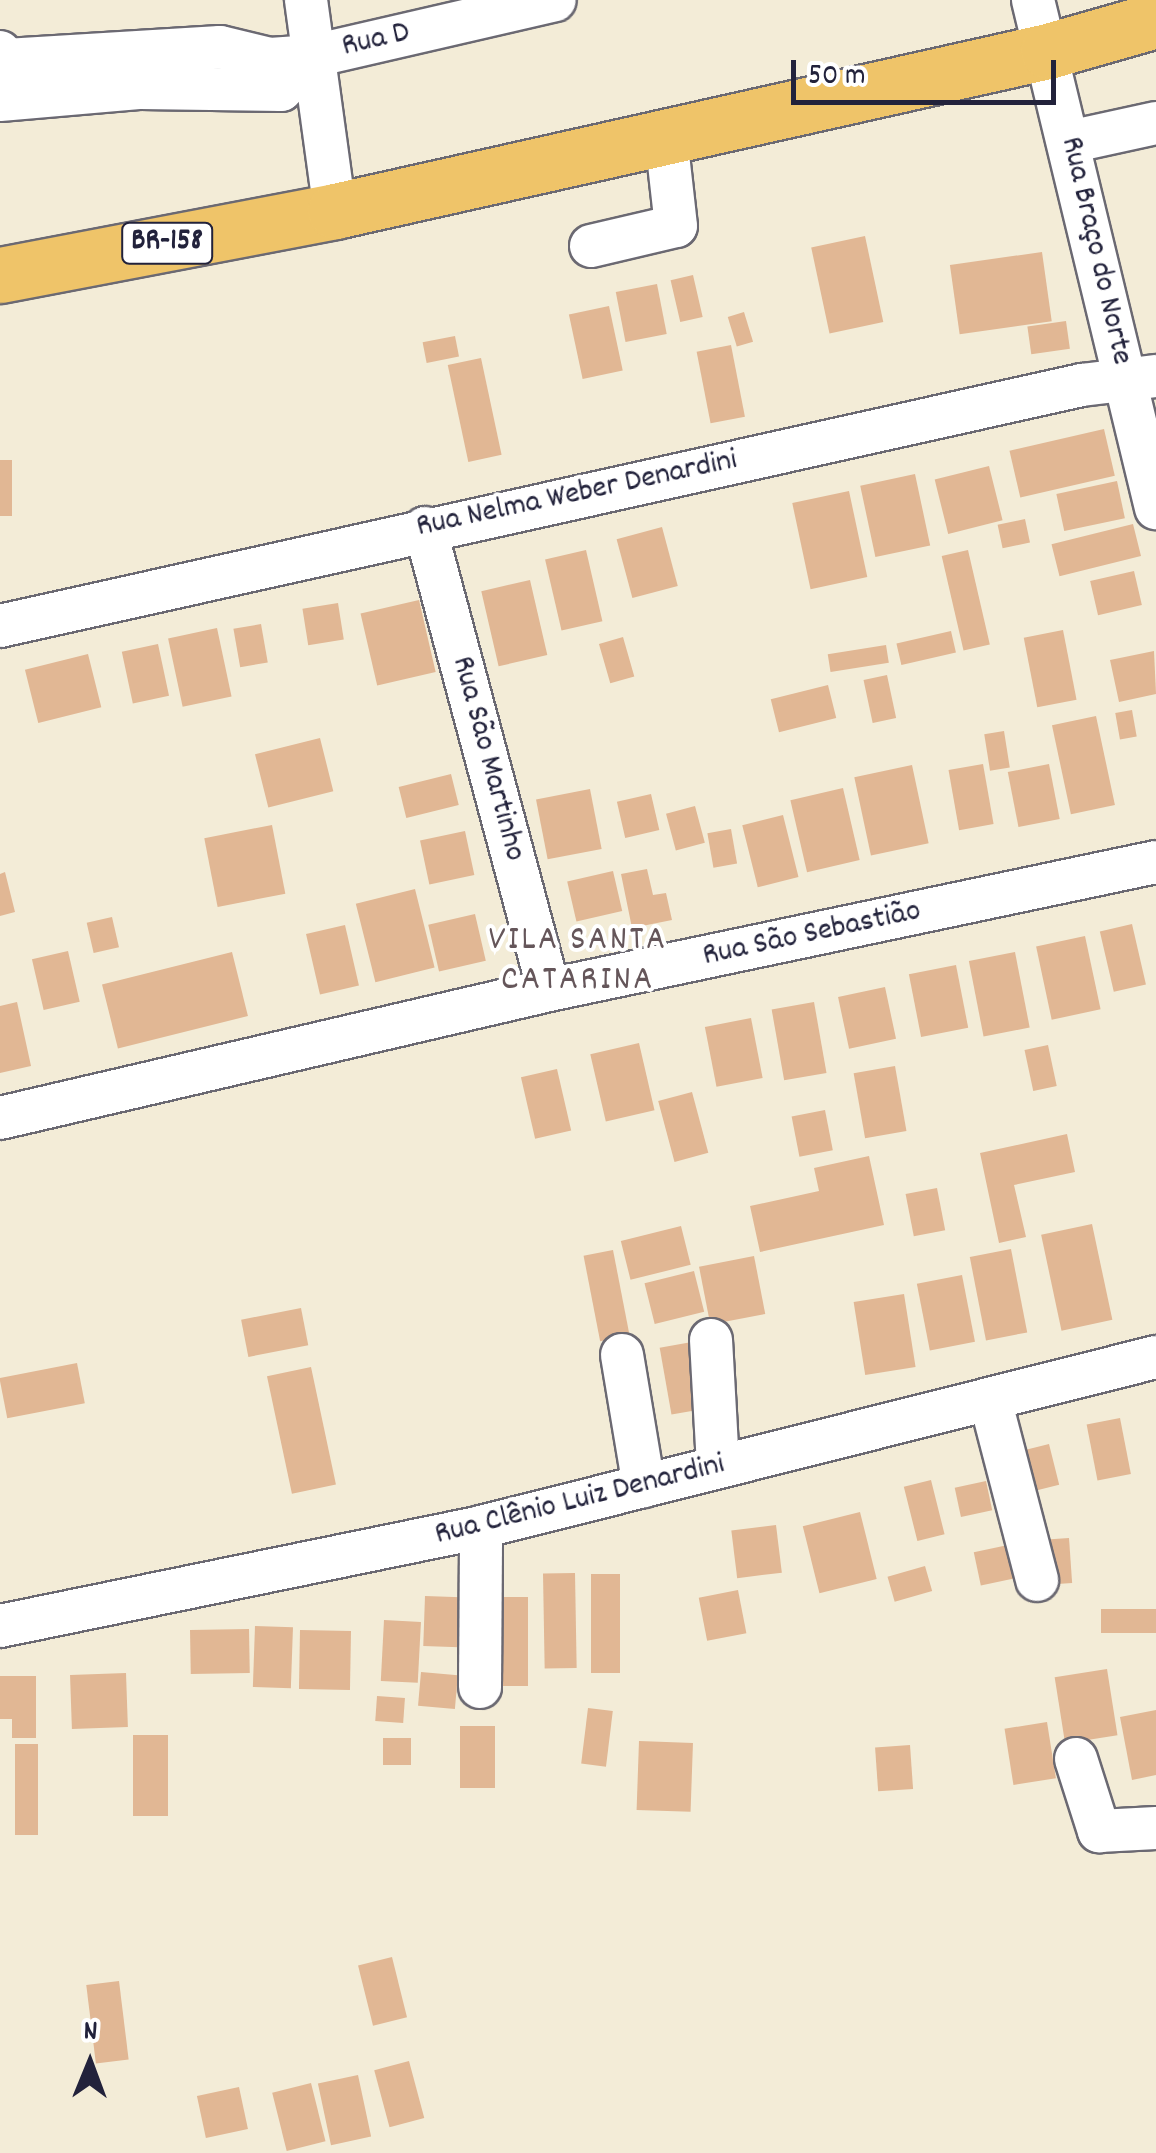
<!DOCTYPE html>
<html>
<head>
<meta charset="utf-8">
<style>
	body { margin:0 }
	#map { position:relative; width:1156px; height:2153px; overflow:hidden; background:#f3ecd7; font-family:Dekko,sans-serif }
	div>[style] { position:absolute }
	.building>* { inset:0; background:#e1b794; transform-origin:0 0 }
	.roads { filter:drop-shadow(2px 0 #6b6972) drop-shadow(-2px 0 #6b6972) drop-shadow(0 2px #6b6972) drop-shadow(0 -2px #6b6972) }
	.minor>* { height:42px; margin:-21px; padding:0 21px; transform-origin:21px; border-radius:21px; background:#fff }
	.highway>* { height:55px; margin:-27.5px; padding:0 27.5px; transform-origin:27.5px; border-radius:27.5px; background:#efc469 }
	span { translate:-50% -50%; white-space:nowrap; text-align:center; line-height:1.15; -webkit-text-stroke:8px #fff; paint-order:stroke }
	.shield-label span { padding:2px 8px; background:#fff; border:2px solid; border-radius:8px; -webkit-text-stroke-width:0 }
	.shield-label { font-size:30px; color:#22223b; font-weight:700 }
	.street-label { font-size:32px; color:#22223b }
	.neighbourhood-label { font-size:35px; color:#65565a; letter-spacing:2.5px }
	.north { position:absolute; left:40px; top:2013px; width:100px; height:100px; -webkit-text-stroke:8px #fff; paint-order:stroke; rotate:1deg; font-size:28px; font-weight:700; line-height:40px; text-align:center; color:#22223b }
	.north::after { content:''; display:block; margin:auto; width:35px; height:45px; background:#22223b; clip-path:polygon(50% 0,100% 100%,50% 72%,0 100%) }
	.scale { position:absolute; left:791px; top:60px; width:265px; height:45px; box-sizing:border-box; border:5px solid #22223b; border-top:0; padding-left:12px; font-size:30px; line-height:35px; white-space:nowrap; color:#22223b; -webkit-text-stroke:8px #fff; paint-order:stroke }
</style>
</head>
<body>
<div id="map">
	<div class="building">
		<div style="left:865px;top:236px;width:88px;height:55px;rotate:78deg"></div>
		<div style="left:1042px;top:252px;width:70px;height:93px;rotate:82deg"></div>
		<div style="left:693px;top:275px;width:43px;height:23px;rotate:77deg"></div>
		<div style="left:657px;top:284px;width:51px;height:42px;rotate:79deg"></div>
		<div style="left:609px;top:306px;width:66px;height:41px;rotate:78deg"></div>
		<div style="left:744px;top:312px;width:31px;height:17px;rotate:73deg"></div>
		<div style="left:1066px;top:321px;width:28px;height:39px;rotate:82deg"></div>
		<div style="left:455px;top:336px;width:21px;height:33px;rotate:79deg"></div>
		<div style="left:731px;top:345px;width:73px;height:35px;rotate:79deg"></div>
		<div style="left:481px;top:358px;width:99px;height:34px;rotate:78deg"></div>
		<div style="left:1104px;top:429px;width:48px;height:97px;rotate:77deg"></div>
		<div style="left:0;top:460px;width:12px;height:56px"></div>
		<div style="left:989px;top:466px;width:56px;height:56px;rotate:76deg"></div>
		<div style="left:915px;top:474px;width:73px;height:56px;rotate:78deg"></div>
		<div style="left:1117px;top:481px;width:38px;height:62px;rotate:78deg"></div>
		<div style="left:849px;top:491px;width:88px;height:58px;rotate:78deg"></div>
		<div style="left:1025px;top:519px;width:24px;height:28px;rotate:78deg"></div>
		<div style="left:1133px;top:524px;width:33px;height:84px;rotate:76deg"></div>
		<div style="left:662px;top:527px;width:61px;height:47px;rotate:75deg"></div>
		<div style="left:586px;top:550px;width:73px;height:42px;rotate:77deg"></div>
		<div style="left:968px;top:550px;width:97px;height:27px;rotate:77deg"></div>
		<div style="left:1134px;top:571px;width:35px;height:45px;rotate:77deg"></div>
		<div style="left:530px;top:580px;width:77px;height:50px;rotate:77deg"></div>
		<div style="left:419px;top:600px;width:74px;height:60px;rotate:77deg"></div>
		<div style="left:338px;top:603px;width:37px;height:36px;rotate:81deg"></div>
		<div style="left:261px;top:624px;width:39px;height:28px;rotate:80deg"></div>
		<div style="left:217px;top:628px;width:70px;height:50px;rotate:78deg"></div>
		<div style="left:1063px;top:630px;width:71px;height:40px;rotate:79deg"></div>
		<div style="left:951px;top:631px;width:22px;height:56px;rotate:77deg"></div>
		<div style="left:623px;top:637px;width:41px;height:25px;rotate:74deg"></div>
		<div style="left:158px;top:644px;width:53px;height:37px;rotate:78deg"></div>
		<div style="left:886px;top:645px;width:18px;height:59px;rotate:81deg"></div>
		<div style="clip-path:polygon(1154px 651px,1156px 694px,1119px 702px,1110px 660px)"></div>
		<div style="left:88px;top:654px;width:55px;height:65px;rotate:76deg"></div>
		<div style="left:887px;top:675px;width:44px;height:24px;rotate:78deg"></div>
		<div style="left:828px;top:685px;width:34px;height:59px;rotate:76deg"></div>
		<div style="left:1132px;top:710px;width:27px;height:17px;rotate:80deg"></div>
		<div style="left:1096px;top:716px;width:91px;height:45px;rotate:78deg"></div>
		<div style="left:1004px;top:731px;width:37px;height:20px;rotate:81deg"></div>
		<div style="left:320px;top:738px;width:55px;height:67px;rotate:76deg"></div>
		<div style="left:983px;top:764px;width:61px;height:35px;rotate:80deg"></div>
		<div style="left:1049px;top:764px;width:56px;height:42px;rotate:79deg"></div>
		<div style="left:912px;top:765px;width:80px;height:59px;rotate:78deg"></div>
		<div style="left:451px;top:774px;width:32px;height:54px;rotate:76deg"></div>
		<div style="left:843px;top:788px;width:74px;height:54px;rotate:77deg"></div>
		<div style="left:590px;top:789px;width:61px;height:55px;rotate:79deg"></div>
		<div style="left:651px;top:794px;width:37px;height:35px;rotate:77deg"></div>
		<div style="left:695px;top:806px;width:38px;height:30px;rotate:75deg"></div>
		<div style="left:783px;top:815px;width:64px;height:42px;rotate:76deg"></div>
		<div style="left:272px;top:825px;width:70px;height:69px;rotate:79deg"></div>
		<div style="left:731px;top:829px;width:35px;height:24px;rotate:80deg"></div>
		<div style="left:465px;top:831px;width:45px;height:46px;rotate:78deg"></div>
		<div style="clip-path:polygon(647px 869px,653px 895px,666px 893px,672px 920px,632px 928px,621px 874px)"></div>
		<div style="left:613px;top:871px;width:41px;height:47px;rotate:77deg"></div>
		<div style="clip-path:polygon(5px 872px,15px 912px,0 916px,0 874px)"></div>
		<div style="left:415px;top:889px;width:81px;height:61px;rotate:76deg"></div>
		<div style="left:475px;top:914px;width:48px;height:48px;rotate:77deg"></div>
		<div style="left:112px;top:917px;width:31px;height:26px;rotate:77deg"></div>
		<div style="left:1132px;top:924px;width:62px;height:33px;rotate:77deg"></div>
		<div style="left:345px;top:925px;width:62px;height:40px;rotate:77deg"></div>
		<div style="left:1085px;top:936px;width:75px;height:50px;rotate:78deg"></div>
		<div style="left:68px;top:951px;width:52px;height:37px;rotate:77deg"></div>
		<div style="left:232px;top:952px;width:66px;height:134px;rotate:76deg"></div>
		<div style="left:1015px;top:952px;width:77px;height:47px;rotate:79deg"></div>
		<div style="left:956px;top:965px;width:64px;height:48px;rotate:79deg"></div>
		<div style="left:885px;top:987px;width:53px;height:48px;rotate:78deg"></div>
		<div style="clip-path:polygon(17px 1002px,31px 1066px,0 1073px,0 1006px)"></div>
		<div style="left:814px;top:1002px;width:72px;height:43px;rotate:80deg"></div>
		<div style="left:751px;top:1018px;width:61px;height:47px;rotate:79deg"></div>
		<div style="left:639px;top:1043px;width:69px;height:50px;rotate:77deg"></div>
		<div style="left:1048px;top:1045px;width:42px;height:24px;rotate:78deg"></div>
		<div style="left:895px;top:1066px;width:66px;height:42px;rotate:80deg"></div>
		<div style="left:557px;top:1069px;width:63px;height:37px;rotate:77deg"></div>
		<div style="left:692px;top:1092px;width:63px;height:35px;rotate:75deg"></div>
		<div style="left:825px;top:1110px;width:41px;height:34px;rotate:79deg"></div>
		<div style="clip-path:polygon(1067px 1134px,1075px 1172px,1014px 1185px,1026px 1237px,999px 1243px,980px 1153px)"></div>
		<div style="clip-path:polygon(869px 1156px,884px 1225px,760px 1252px,750px 1206px,819px 1191px,814px 1168px)"></div>
		<div style="left:937px;top:1188px;width:43px;height:32px;rotate:79deg"></div>
		<div style="left:1092px;top:1224px;width:98px;height:52px;rotate:78deg"></div>
		<div style="left:681px;top:1226px;width:40px;height:62px;rotate:76deg"></div>
		<div style="left:1011px;top:1249px;width:85px;height:42px;rotate:79deg"></div>
		<div style="left:613px;top:1250px;width:87px;height:30px;rotate:79deg"></div>
		<div style="left:754px;top:1256px;width:59px;height:56px;rotate:79deg"></div>
		<div style="left:694px;top:1271px;width:42px;height:51px;rotate:76deg"></div>
		<div style="left:962px;top:1275px;width:68px;height:46px;rotate:79deg"></div>
		<div style="left:904px;top:1294px;width:74px;height:51px;rotate:81deg"></div>
		<div style="left:301px;top:1308px;width:38px;height:61px;rotate:79deg"></div>
		<div style="left:703px;top:1340px;width:68px;height:44px;rotate:80deg"></div>
		<div style="left:77px;top:1363px;width:41px;height:79px;rotate:79deg"></div>
		<div style="left:311px;top:1367px;width:120px;height:45px;rotate:78deg"></div>
		<div style="left:1120px;top:1418px;width:57px;height:34px;rotate:79deg"></div>
		<div style="left:1049px;top:1444px;width:42px;height:32px;rotate:76deg"></div>
		<div style="left:931px;top:1480px;width:56px;height:28px;rotate:76deg"></div>
		<div style="left:986px;top:1481px;width:30px;height:32px;rotate:78deg"></div>
		<div style="left:860px;top:1512px;width:69px;height:59px;rotate:76deg"></div>
		<div style="left:776px;top:1525px;width:48px;height:45px;rotate:83deg"></div>
		<div style="left:1069px;top:1538px;width:45px;height:26px;rotate:86deg"></div>
		<div style="left:1008px;top:1545px;width:34px;height:35px;rotate:78deg"></div>
		<div style="left:925px;top:1566px;width:26px;height:39px;rotate:74deg"></div>
		<div style="left:575px;top:1573px;width:95px;height:32px;rotate:89deg"></div>
		<div style="left:591px;top:1574px;width:29px;height:99px"></div>
		<div style="left:738px;top:1590px;width:44px;height:40px;rotate:79deg"></div>
		<div style="left:425px;top:1596px;width:36px;height:50px;rotate:2deg"></div>
		<div style="left:496px;top:1597px;width:32px;height:89px"></div>
		<div style="left:1156px;top:1609px;width:24px;height:55px;rotate:90deg"></div>
		<div style="left:384px;top:1620px;width:37px;height:61px;rotate:3deg"></div>
		<div style="left:255px;top:1626px;width:38px;height:61px;rotate:2deg"></div>
		<div style="left:249px;top:1629px;width:44px;height:59px;rotate:89deg"></div>
		<div style="left:300px;top:1630px;width:51px;height:59px;rotate:1deg"></div>
		<div style="left:1107px;top:1669px;width:67px;height:53px;rotate:81deg"></div>
		<div style="left:421px;top:1672px;width:37px;height:34px;rotate:5deg"></div>
		<div style="left:126px;top:1673px;width:54px;height:56px;rotate:88deg"></div>
		<div style="clip-path:polygon(0 1676px,36px 1676px,36px 1738px,12px 1738px,12px 1719px,0 1719px)"></div>
		<div style="left:377px;top:1696px;width:28px;height:25px;rotate:4deg"></div>
		<div style="left:588px;top:1708px;width:25px;height:56px;rotate:7deg"></div>
		<div style="clip-path:polygon(1156px 1710px,1156px 1775px,1132px 1780px,1120px 1717px)"></div>
		<div style="left:1047px;top:1722px;width:57px;height:43px;rotate:81deg"></div>
		<div style="left:460px;top:1726px;width:35px;height:62px"></div>
		<div style="left:133px;top:1735px;width:35px;height:81px"></div>
		<div style="left:383px;top:1738px;width:28px;height:27px"></div>
		<div style="left:639px;top:1741px;width:54px;height:69px;rotate:2deg"></div>
		<div style="left:15px;top:1744px;width:23px;height:91px"></div>
		<div style="left:910px;top:1745px;width:44px;height:35px;rotate:86deg"></div>
		<div style="left:392px;top:1957px;width:62px;height:35px;rotate:76deg"></div>
		<div style="left:119px;top:1981px;width:79px;height:33px;rotate:83deg"></div>
		<div style="left:409px;top:2061px;width:59px;height:36px;rotate:75deg"></div>
		<div style="left:358px;top:2075px;width:63px;height:41px;rotate:78deg"></div>
		<div style="left:311px;top:2083px;width:60px;height:40px;rotate:76deg"></div>
		<div style="left:239px;top:2087px;width:43px;height:43px;rotate:78deg"></div>
	</div>
	<div class="roads">
		<div class="minor">
			<div style="left:306px;top:0;width:213px;rotate:82.2deg"></div>
			<div style="left:1033px;top:0;width:523px;rotate:76.39deg"></div>
			<div style="left:0;top:52px;width:10px;rotate:53deg"></div>
			<div style="left:6px;top:60px;width:214px;rotate:-3.5deg"></div>
			<div style="left:220px;top:47px;width:51px;rotate:13.5deg"></div>
			<div style="left:270px;top:59px;width:43px;rotate:-4deg"></div>
			<div style="left:313px;top:56px;width:248px;rotate:-13deg"></div>
			<div style="left:0;top:100px;width:142px;rotate:-4.9deg"></div>
			<div style="left:141px;top:88px;width:140px;rotate:0.8deg"></div>
			<div style="left:281px;top:90px;width:47px;rotate:-46.7deg"></div>
			<div style="left:1069px;top:142px;width:89px;rotate:-12.3deg"></div>
			<div style="left:591px;top:246px;width:87px;rotate:-13.2deg"></div>
			<div style="left:676px;top:226px;width:90px;rotate:-96.4deg"></div>
			<div style="left:425px;top:528px;width:478px;rotate:75deg"></div>
			<div style="left:0;top:626px;width:1109px;rotate:-12.56deg"></div>
			<div style="left:1082px;top:385px;width:75px;rotate:-6.9deg"></div>
			<div style="left:0;top:1118px;width:564px;rotate:-13.12deg"></div>
			<div style="left:549px;top:990px;width:620px;rotate:-11.91deg"></div>
			<div style="left:711px;top:1340px;width:127px;rotate:86.8deg"></div>
			<div style="left:622px;top:1355px;width:133px;rotate:80.5deg"></div>
			<div style="left:990px;top:1399px;width:187px;rotate:75.4deg"></div>
			<div style="left:0;top:1626px;width:491px;rotate:-11.6deg"></div>
			<div style="left:481px;top:1527px;width:696px;rotate:-14.14deg"></div>
			<div style="left:480px;top:1687px;width:160px;rotate:-89.6deg"></div>
			<div style="left:1076px;top:1759px;width:76px;rotate:72.3deg"></div>
			<div style="left:1099px;top:1831px;width:57px;rotate:-3deg"></div>
		</div>
		<div class="highway">
			<div style="left:0;top:275px;width:341px;rotate:-10.8deg"></div>
			<div style="left:335px;top:211px;width:731px;rotate:-12.65deg"></div>
			<div style="left:1048px;top:51px;width:112px;rotate:-16deg"></div>
		</div>
	</div>
	<div class="shield-label">
		<span style="left:167px;top:243px">BR-158</span>
	</div>
	<div class="street-label">
		<span style="left:376px;top:41px;rotate:-13deg">Rua D</span>
		<span style="left:1095px;top:251px;rotate:77deg">Rua Braço do Norte</span>
		<span style="left:577px;top:495px;rotate:-12deg">Rua Nelma Weber Denardini</span>
		<span style="left:487px;top:759px;rotate:75deg">Rua São Martinho</span>
		<span style="left:812px;top:935px;rotate:-12deg">Rua São Sebastião</span>
		<span style="left:580px;top:1501px;rotate:-14deg">Rua Clênio Luiz Denardini</span>
	</div>
	<div class="neighbourhood-label">
		<span style="left:578px;top:961px">VILA SANTA<br>CATARINA</span>
	</div>
	<div class="north">N</div>
	<div class="scale">50 m</div>
</div>
</body>
</html>
